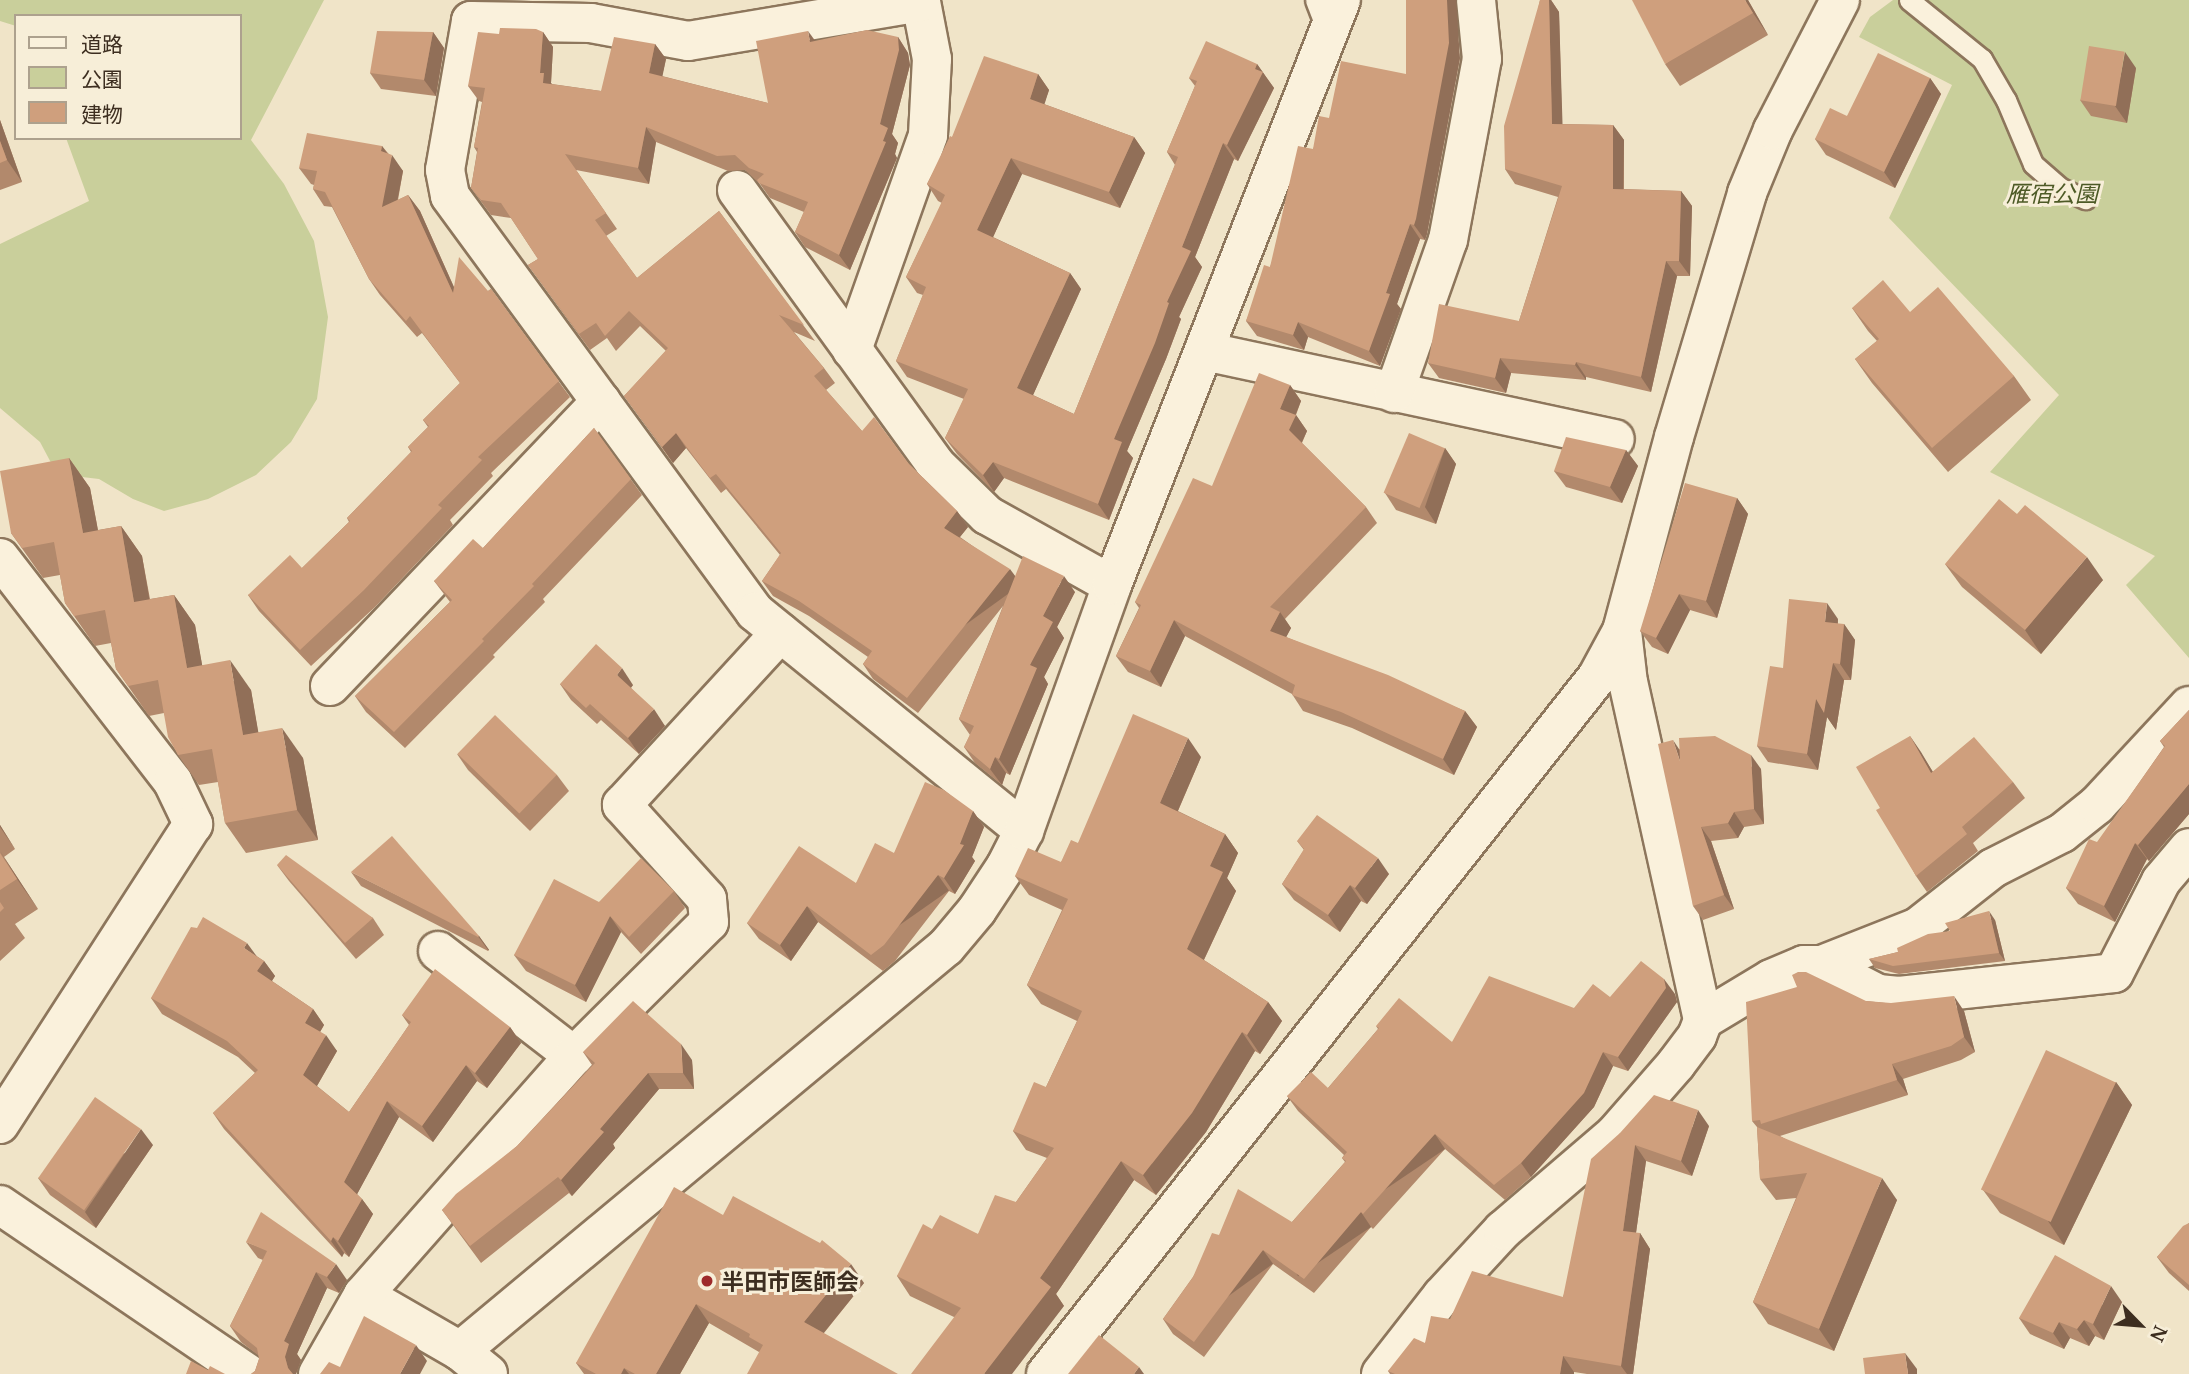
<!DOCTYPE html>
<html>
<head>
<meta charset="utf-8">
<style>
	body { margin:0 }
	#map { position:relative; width:2189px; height:1374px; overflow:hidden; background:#f0e4c8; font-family:"Noto Serif","Noto Sans JP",serif }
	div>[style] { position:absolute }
	.green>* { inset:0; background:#c9cf9b }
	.roads { filter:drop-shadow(2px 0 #8d765c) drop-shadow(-2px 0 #8d765c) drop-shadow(0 2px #8d765c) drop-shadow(0 -2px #8d765c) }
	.lane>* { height:19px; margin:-9.5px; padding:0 9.5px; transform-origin:9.5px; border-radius:9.5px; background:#faf1dc }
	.street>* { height:38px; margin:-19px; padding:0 19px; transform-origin:19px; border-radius:19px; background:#faf1dc }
	.secondary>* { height:38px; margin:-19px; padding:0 19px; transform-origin:19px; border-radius:19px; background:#faf1dc }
	.wall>* { inset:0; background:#b2896c }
	.shaded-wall>* { inset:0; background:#916f58; transform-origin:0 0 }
	.building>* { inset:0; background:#cf9f7d; transform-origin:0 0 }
	.dots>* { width:19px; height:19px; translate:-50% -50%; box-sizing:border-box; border:4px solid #f7eed8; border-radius:50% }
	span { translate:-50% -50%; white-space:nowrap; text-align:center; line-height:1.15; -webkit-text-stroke:6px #f7eed8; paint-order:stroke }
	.park-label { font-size:23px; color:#4d5a26; font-style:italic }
	.poi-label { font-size:23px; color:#3d2e20; font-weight:700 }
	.left { translate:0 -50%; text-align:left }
	.legend { position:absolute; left:14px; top:14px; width:228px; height:126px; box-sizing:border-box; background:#f7eed8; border:2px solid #ada18e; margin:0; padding:9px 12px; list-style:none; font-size:21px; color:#3d2e20 }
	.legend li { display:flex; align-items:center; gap:14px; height:35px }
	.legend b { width:35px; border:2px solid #ada18e }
	.north { position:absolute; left:2105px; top:1290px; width:70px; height:70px; -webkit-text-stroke:5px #f7eed8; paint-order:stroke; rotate:115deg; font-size:19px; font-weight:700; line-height:28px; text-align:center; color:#3d2e20 }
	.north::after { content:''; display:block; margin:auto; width:24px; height:32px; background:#3d2e20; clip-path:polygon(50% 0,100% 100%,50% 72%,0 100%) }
</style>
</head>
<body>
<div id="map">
	<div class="green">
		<div style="clip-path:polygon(0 0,324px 0,251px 140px,284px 184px,314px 241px,328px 317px,317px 399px,291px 442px,256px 475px,208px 499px,164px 511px,133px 499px,99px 479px,57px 474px,40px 442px,0 408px,0 244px,89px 201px,66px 138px,240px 138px,240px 16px,16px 16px,16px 26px,0 21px)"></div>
		<div style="clip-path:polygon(1893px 0,2189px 0,2189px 658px,2126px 585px,2155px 556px,1990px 472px,2059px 395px,1889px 218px,1952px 85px,1859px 37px,1870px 17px)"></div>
	</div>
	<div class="roads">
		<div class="lane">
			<div style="left:1315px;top:0;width:33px;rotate:69deg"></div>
			<div style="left:1909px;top:0;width:94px;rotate:38.9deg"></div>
			<div style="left:1982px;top:59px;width:48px;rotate:59.7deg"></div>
			<div style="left:2006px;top:100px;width:69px;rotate:67.1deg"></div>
			<div style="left:2033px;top:164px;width:35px;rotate:41deg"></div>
			<div style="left:2059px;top:187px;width:29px;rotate:25deg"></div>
		</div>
		<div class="street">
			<div style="left:737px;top:190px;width:338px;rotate:54.1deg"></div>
			<div style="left:935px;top:464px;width:73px;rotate:44.4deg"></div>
			<div style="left:987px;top:515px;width:143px;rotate:29.2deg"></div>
			<div style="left:852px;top:350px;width:228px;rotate:-70.5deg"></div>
			<div style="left:928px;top:135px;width:76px;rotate:-87deg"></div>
			<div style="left:932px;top:59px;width:58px;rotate:-100.9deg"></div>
			<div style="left:921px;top:2px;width:236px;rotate:170.5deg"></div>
			<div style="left:688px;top:41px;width:99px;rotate:-169.5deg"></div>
			<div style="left:591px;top:23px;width:120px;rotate:-179deg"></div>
			<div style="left:471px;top:21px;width:151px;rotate:99.9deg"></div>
			<div style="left:445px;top:170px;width:26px;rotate:79deg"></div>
			<div style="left:450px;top:196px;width:516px;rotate:53.75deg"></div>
			<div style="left:755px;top:612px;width:347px;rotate:39.1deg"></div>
			<div style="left:1204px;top:351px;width:420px;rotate:12.1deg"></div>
			<div style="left:1394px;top:393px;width:162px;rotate:-70.6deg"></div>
			<div style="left:1448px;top:240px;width:184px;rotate:-79.4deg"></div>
			<div style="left:1482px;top:59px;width:59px;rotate:-95.8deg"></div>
			<div style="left:0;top:558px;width:283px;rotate:52.3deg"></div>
			<div style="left:173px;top:782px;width:47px;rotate:64.5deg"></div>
			<div style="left:193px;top:824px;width:357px;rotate:122.8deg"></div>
			<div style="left:330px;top:686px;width:393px;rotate:-46.4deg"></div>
			<div style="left:438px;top:951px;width:172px;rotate:37.7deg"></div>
			<div style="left:1822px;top:965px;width:103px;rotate:-21.6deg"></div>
			<div style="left:1918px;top:927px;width:95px;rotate:-38.2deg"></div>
			<div style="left:1993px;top:868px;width:77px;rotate:-26.9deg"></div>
			<div style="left:2062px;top:833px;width:45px;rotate:-38.7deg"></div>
			<div style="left:2097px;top:805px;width:135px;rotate:-47.1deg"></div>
			<div style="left:1703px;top:1020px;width:79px;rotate:-31.1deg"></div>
			<div style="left:1771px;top:979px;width:36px;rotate:-23deg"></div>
			<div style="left:1804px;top:965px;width:18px"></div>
			<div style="left:1822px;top:965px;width:63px;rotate:27.4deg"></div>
			<div style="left:1878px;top:994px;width:21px;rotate:5deg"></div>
			<div style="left:1899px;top:996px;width:216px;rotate:-6.1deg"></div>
			<div style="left:2114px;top:973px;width:103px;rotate:-62.9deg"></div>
			<div style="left:2161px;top:881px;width:43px;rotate:-49.7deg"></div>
			<div style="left:0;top:1205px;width:301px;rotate:34.2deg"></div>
			<div style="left:363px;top:1295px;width:112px;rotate:30deg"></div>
			<div style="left:460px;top:1351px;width:36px;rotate:39deg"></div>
			<div style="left:460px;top:1351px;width:632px;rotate:-39.74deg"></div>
			<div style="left:946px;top:947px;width:48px;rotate:-50deg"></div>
			<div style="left:977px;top:910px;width:53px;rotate:-56.6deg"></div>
			<div style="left:1006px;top:866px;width:39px;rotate:-63deg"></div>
			<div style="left:1024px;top:831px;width:261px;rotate:-70.3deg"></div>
			<div style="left:1112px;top:585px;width:628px;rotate:-68.62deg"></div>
			<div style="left:318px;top:1374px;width:91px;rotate:-60.3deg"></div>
			<div style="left:363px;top:1295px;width:319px;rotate:-48.6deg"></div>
			<div style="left:574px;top:1056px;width:190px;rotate:-44.8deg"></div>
			<div style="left:709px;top:922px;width:23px;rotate:-95deg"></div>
			<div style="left:707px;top:899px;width:127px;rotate:-132.1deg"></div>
			<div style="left:622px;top:805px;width:234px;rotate:-47.4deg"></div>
			<div style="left:1381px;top:1374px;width:99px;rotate:-52deg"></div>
			<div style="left:1442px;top:1296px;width:90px;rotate:-47.3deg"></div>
			<div style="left:1503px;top:1230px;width:148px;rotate:-40.6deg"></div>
			<div style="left:1615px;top:1134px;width:93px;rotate:-48.9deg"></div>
			<div style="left:1676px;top:1064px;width:35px;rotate:-53deg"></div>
			<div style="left:1697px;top:1036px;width:17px;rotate:-69deg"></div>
			<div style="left:1703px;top:1020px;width:345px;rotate:-102.5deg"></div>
			<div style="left:1628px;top:683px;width:52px;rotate:-96.6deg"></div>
		</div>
		<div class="secondary">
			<div style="left:1046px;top:1374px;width:888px;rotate:-51.67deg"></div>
			<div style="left:1597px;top:677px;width:52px;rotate:-61.5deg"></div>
			<div style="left:1622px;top:631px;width:201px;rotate:-75deg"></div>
			<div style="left:1674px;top:437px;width:255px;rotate:-73.3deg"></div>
			<div style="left:1747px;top:193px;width:68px;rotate:-67.6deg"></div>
			<div style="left:1773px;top:130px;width:146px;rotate:-62.7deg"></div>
		</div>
	</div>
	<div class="wall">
		<div style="clip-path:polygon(1540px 0,1551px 0,1559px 12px,1562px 124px,1613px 125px,1624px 140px,1624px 189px,1681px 191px,1692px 206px,1690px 276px,1677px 276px,1651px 392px,1586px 377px,1586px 380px,1511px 373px,1506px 393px,1439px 378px,1428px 363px,1519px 321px,1558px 197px,1515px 184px,1505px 169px)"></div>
		<div style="clip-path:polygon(1748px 0,1768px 35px,1680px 86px,1665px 64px)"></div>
		<div style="clip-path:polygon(433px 32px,444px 48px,436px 96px,381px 89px,370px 73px)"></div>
		<div style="clip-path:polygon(543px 32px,553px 47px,551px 83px,552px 84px,601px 91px,655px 44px,666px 59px,662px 76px,768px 103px,815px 41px,898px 37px,908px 53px,910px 65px,892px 134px,898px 143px,895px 154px,897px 158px,850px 270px,805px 247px,795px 232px,804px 212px,770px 198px,760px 184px,745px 170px,728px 171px,656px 142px,649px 184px,576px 170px,617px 229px,606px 236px,637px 278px,719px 211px,815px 341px,794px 332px,824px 368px,835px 383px,826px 390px,862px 431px,909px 464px,957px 511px,968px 527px,960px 537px,1015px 576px,1075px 592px,1057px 627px,1064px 638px,1044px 677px,1048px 684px,1010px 775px,1006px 773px,1002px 785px,975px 763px,964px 747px,970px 735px,959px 719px,1003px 606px,918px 713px,873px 679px,863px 664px,868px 657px,809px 616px,773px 596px,762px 581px,780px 555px,726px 489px,721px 493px,686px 448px,673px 463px,624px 396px,666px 351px,640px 326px,616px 351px,607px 338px,590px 350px,528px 265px,538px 259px,511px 218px,491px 215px,471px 188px,477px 152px,474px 147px,482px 102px,479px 101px,468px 86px,499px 34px)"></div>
		<div style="clip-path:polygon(1460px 58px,1427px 234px,1425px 240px,1420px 239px,1397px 304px,1401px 309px,1380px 366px,1308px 337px,1304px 350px,1257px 336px,1246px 321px,1270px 267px,1313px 149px,1329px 118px,1406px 74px)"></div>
		<div style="clip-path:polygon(1257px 64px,1274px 88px,1238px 161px,1234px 159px,1195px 257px,1202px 267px,1179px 317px,1181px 319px,1166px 359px,1127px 451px,1133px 458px,1109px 520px,1004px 478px,994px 492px,957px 454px,945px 438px,964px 399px,907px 377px,896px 361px,923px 295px,917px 293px,906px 277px,942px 203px,938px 201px,927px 184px,952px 137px,1038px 74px,1049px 90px,1044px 104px,1134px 137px,1145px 153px,1120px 208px,1022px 174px,993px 237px,1070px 273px,1081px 289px,1033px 395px,1074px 414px,1175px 165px,1167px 152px,1195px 86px,1189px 78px)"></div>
		<div style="clip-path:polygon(2136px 68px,2127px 123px,2091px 116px,2080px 100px)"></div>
		<div style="clip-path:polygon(1930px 78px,1941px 94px,1895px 188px,1826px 155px,1815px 139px,1847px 116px)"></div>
		<div style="clip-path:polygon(0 120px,22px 182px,0 190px)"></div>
		<div style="clip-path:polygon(382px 146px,403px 171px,398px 200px,408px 195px,420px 211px,454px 287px,488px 291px,491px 289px,570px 397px,491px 473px,493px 476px,450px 520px,453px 525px,375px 607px,311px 666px,259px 611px,248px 595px,302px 568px,349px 522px,347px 518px,411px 452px,408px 447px,428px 427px,423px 420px,460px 383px,422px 333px,417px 337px,380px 295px,369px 279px,332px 207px,324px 206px,313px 189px,314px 185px,311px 184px,299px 168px)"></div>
		<div style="clip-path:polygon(1852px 308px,1910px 312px,2014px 376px,2031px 400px,1948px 472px,1872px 383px,1855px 359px,1877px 341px,1868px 331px)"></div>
		<div style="clip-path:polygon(1290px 385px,1301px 401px,1296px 415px,1307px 431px,1302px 443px,1366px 507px,1377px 523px,1285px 619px,1291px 628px,1286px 637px,1465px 711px,1477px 727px,1454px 775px,1352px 728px,1303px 711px,1292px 694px,1185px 636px,1161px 687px,1128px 672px,1116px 656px,1139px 608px,1135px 602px)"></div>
		<div style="clip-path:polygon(594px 428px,642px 495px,543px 599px,545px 602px,493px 655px,495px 657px,405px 748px,366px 712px,355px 696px,450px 602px,434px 581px,483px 548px)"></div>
		<div style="clip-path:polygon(1445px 448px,1456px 464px,1436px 524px,1396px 510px,1385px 493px)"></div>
		<div style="clip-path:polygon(1626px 450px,1638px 466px,1622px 503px,1566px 487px,1554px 471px)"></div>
		<div style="clip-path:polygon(69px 458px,90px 488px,98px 530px,121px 526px,142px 556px,150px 599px,174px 595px,195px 625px,202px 665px,251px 690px,258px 732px,303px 758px,318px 840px,246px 853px,225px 823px,218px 782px,199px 785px,178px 755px,164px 713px,149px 716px,116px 669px,111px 643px,95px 646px,65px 603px,60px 575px,43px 578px,11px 533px)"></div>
		<div style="clip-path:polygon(1737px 498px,1748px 514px,1717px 618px,1690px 610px,1668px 654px,1652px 647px,1640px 631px)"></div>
		<div style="clip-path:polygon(1945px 564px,2103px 580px,2041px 654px,1962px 587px)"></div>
		<div style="clip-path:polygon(1838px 619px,1838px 624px,1844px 624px,1855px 640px,1851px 680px,1844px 680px,1836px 730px,1827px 717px,1818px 770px,1768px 762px,1757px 746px)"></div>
		<div style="clip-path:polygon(560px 684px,633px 685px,631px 688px,665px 726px,639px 754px,601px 720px,597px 724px,571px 700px)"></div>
		<div style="clip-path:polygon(2189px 710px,2189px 814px,2149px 861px,2147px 859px,2115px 922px,2078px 904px,2066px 888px,2164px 747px,2160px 741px)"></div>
		<div style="clip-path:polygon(1910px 736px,1933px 772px,2013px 782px,2025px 798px,1973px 843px,1978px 851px,1927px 892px,1916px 876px,1880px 808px)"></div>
		<div style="clip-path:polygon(1679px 749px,1761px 769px,1764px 824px,1744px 827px,1738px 838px,1711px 841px,1734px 909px,1703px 920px,1693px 906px)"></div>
		<div style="clip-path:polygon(457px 754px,557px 775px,569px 791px,530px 831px,468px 770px)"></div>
		<div style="clip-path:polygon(1201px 757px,1178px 811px,1225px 834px,1238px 853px,1227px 878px,1236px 891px,1204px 960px,1268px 1002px,1282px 1021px,1260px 1054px,1255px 1051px,1206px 1132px,1156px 1195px,1134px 1180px,1056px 1294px,1064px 1306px,954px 1317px,910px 1296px,897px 1276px,932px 1229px,978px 1234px,1016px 1202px,1047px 1158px,1026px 1150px,1013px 1131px,1046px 1087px,1077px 1021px,1041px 1004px,1027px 985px,1062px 910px,1029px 895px,1015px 876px,1061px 862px,1078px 843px)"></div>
		<div style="clip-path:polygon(973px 811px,984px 827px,972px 857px,975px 861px,955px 894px,949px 891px,895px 961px,883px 971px,818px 922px,791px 961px,759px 939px,747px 923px,856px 883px,894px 853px)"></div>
		<div style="clip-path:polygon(0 825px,15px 849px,4px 857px,38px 909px,15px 924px,25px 938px,0 961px)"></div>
		<div style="clip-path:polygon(1297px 841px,1389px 874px,1367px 904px,1361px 901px,1340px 932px,1294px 900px,1282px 884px,1304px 850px)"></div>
		<div style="clip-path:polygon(277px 865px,373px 918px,384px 935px,356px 959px,289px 881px)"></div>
		<div style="clip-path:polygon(351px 872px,479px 936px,489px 950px,488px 951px,361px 886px)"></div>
		<div style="clip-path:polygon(674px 891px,685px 908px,641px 954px,621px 932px,586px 1002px,526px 971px,514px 955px,599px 902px)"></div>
		<div style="clip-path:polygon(1995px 920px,2005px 961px,1899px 974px,1875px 968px,1869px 959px,1898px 952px,1950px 931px)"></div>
		<div style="clip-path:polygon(255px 955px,264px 961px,275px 976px,272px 981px,313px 1009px,324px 1025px,320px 1032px,337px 1051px,317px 1086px,349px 1112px,409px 1025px,402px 1015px,510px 1027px,521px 1043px,487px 1088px,477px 1081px,433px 1142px,399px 1117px,357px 1194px,362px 1199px,373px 1214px,349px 1257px,344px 1253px,342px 1257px,224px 1129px,213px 1113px,255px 1073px,238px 1057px,162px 1014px,151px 998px)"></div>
		<div style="clip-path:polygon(1675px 994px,1677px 1002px,1628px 1071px,1613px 1066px,1594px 1107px,1531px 1177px,1505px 1200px,1445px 1149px,1373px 1229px,1371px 1227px,1314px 1293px,1273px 1264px,1204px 1357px,1173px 1334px,1163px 1319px,1193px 1277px,1219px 1235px,1292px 1222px,1345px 1162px,1342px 1158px,1344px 1155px,1298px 1111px,1287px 1096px,1328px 1088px,1378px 1029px,1376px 1026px,1452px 1042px,1574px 1008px,1610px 997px)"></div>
		<div style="clip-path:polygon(1866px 1001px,1964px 1011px,1975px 1052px,1961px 1060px,1903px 1079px,1908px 1095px,1780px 1136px,1897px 1200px,1834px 1351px,1768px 1324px,1753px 1302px,1796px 1198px,1776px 1200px,1760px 1179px,1757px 1127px,1752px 1121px)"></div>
		<div style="clip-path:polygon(583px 1052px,692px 1060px,694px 1089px,659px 1089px,613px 1144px,615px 1148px,572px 1196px,569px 1193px,481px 1263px,442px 1210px,517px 1146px,592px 1065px)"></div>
		<div style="clip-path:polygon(2116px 1082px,2132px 1105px,2064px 1245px,2000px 1213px,1983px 1190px)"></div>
		<div style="clip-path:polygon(1709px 1126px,1692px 1176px,1646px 1161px,1636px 1233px,1640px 1233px,1650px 1249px,1633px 1374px,1587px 1374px,1574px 1372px,1574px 1374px,1390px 1374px,1388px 1371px,1425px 1343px,1450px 1319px,1563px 1297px,1620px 1133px)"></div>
		<div style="clip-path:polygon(153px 1145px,96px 1228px,50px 1195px,38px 1178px)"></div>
		<div style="clip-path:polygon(723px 1215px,864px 1283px,824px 1333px,759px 1352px,709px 1323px,680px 1374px,584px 1374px,576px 1363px)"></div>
		<div style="clip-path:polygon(2189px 1223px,2189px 1291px,2169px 1273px,2157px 1257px)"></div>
		<div style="clip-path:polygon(246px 1242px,347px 1280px,339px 1293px,327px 1288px,297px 1354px,301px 1360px,296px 1374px,251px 1374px,255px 1371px,259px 1359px,259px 1356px,241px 1342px,230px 1326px,263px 1260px,258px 1258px)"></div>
		<div style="clip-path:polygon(2122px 1302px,2104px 1340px,2095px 1336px,2089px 1346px,2070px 1338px,2064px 1349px,2030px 1334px,2019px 1318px)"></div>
	</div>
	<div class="shaded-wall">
		<div style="clip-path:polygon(1447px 0,1456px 0,1460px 58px,1427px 234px,1425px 240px,1414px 225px)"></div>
		<div style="clip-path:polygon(1549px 0,1551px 0,1559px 12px,1563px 139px,1552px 124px)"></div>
		<div style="clip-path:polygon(1745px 0,1748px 0,1768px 35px,1753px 13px)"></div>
		<div style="clip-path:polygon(808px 31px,819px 46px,810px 42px)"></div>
		<div style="clip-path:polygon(433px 32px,444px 48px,436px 96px,424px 80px)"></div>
		<div style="clip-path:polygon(543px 32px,553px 47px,551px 83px,555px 89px,543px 83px,540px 73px)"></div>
		<div style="clip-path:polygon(898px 37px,908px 53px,910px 65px,892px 134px,898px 143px,895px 154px,897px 158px,850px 270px,839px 255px,883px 141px,880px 124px)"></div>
		<div style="clip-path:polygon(655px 44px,666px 59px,660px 88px,649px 73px)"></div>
		<div style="clip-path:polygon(2125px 52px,2136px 68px,2127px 123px,2115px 106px)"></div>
		<div style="clip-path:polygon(1257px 64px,1274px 88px,1238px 161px,1227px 145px)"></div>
		<div style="clip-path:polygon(1038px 74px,1049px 90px,1041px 115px,1030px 99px)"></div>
		<div style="clip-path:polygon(1930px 78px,1941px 94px,1895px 188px,1884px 172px)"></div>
		<div style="clip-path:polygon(0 120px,22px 182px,7px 160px,0 141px)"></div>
		<div style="clip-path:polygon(1613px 125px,1624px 140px,1623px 204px,1613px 189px)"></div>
		<div style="clip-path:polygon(646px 127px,656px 142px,649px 184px,638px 168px)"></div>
		<div style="clip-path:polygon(1134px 137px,1145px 153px,1120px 208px,1109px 192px)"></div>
		<div style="clip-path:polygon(1223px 143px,1234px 159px,1195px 257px,1202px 267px,1179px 317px,1181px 319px,1166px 359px,1127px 451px,1133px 458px,1109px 520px,1098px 504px,1114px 439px,1167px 302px,1182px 247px)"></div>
		<div style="clip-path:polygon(382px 146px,391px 159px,392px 155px,403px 171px,393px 223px,382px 207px,381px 151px)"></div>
		<div style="clip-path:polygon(1011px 158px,1022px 174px,989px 246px,977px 230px)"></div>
		<div style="clip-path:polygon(1681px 191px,1692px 206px,1690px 276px,1679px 261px)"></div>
		<div style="clip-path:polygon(408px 195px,420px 211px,464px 310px,453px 293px)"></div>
		<div style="clip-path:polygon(1410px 224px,1420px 239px,1397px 304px,1401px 309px,1380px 366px,1369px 351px,1386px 293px)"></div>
		<div style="clip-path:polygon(1666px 261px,1677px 276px,1651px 392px,1641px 377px)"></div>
		<div style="clip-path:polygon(1070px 273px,1081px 289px,1029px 404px,1017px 388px)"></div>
		<div style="clip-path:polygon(1298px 322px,1308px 337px,1304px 350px,1293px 335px)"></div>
		<div style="clip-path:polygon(1500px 358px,1511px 373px,1506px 393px,1495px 378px)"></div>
		<div style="clip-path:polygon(1576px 362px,1586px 377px,1586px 380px,1575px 365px)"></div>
		<div style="clip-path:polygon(1290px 385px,1301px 401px,1293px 421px,1296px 415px,1307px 431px,1300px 446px,1289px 430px,1280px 409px)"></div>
		<div style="clip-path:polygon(676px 433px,686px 448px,673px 463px,662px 447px)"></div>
		<div style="clip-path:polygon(1445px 448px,1456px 464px,1436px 524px,1425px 507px)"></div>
		<div style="clip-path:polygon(1626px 450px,1638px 466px,1622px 503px,1610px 487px)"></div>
		<div style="clip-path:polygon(69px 458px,90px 488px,104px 563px,83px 533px)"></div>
		<div style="clip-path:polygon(993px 462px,1004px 478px,994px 492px,983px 475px)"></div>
		<div style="clip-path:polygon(1737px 498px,1748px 514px,1717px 618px,1706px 601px)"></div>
		<div style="clip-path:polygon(957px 511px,968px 527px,955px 543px,944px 528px)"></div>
		<div style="clip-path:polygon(121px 526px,142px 556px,155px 632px,134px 602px)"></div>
		<div style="clip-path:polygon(2087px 557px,2103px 580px,2041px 654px,2025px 630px)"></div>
		<div style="left:1010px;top:569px;width:19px;height:165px;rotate:54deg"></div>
		<div style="clip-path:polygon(1064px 576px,1075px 592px,1057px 627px,1064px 638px,1044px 677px,1048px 684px,1010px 775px,999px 759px,1030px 665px,1043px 616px)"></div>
		<div style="clip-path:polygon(1679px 594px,1690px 610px,1668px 654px,1656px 638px)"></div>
		<div style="clip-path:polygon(174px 595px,195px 625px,208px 698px,187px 668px)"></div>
		<div style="clip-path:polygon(1827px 603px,1838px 619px,1836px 638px,1825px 622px)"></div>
		<div style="clip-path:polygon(1280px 612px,1291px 628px,1281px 647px,1270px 631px)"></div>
		<div style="clip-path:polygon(1174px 620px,1185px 636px,1161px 687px,1150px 671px)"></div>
		<div style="clip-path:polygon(1844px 624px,1855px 640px,1851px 680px,1840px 664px)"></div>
		<div style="clip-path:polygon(230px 660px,251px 690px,264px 765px,243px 735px)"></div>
		<div style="clip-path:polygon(1833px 663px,1844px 680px,1836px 730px,1827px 717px,1818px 770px,1807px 754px,1816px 699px)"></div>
		<div style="clip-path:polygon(622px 668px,633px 685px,628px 691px,617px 675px)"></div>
		<div style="clip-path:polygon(654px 709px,665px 726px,639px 754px,628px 738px)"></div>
		<div style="clip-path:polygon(1465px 711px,1477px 727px,1454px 775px,1443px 759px)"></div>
		<div style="clip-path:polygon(282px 728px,303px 758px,318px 840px,297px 810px)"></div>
		<div style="clip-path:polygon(1910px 736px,1921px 752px,1943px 789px,1931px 773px)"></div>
		<div style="clip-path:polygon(1188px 738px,1201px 757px,1173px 822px,1160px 803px)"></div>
		<div style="clip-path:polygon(1673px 740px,1683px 755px,1680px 761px)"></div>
		<div style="clip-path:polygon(1751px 755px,1761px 769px,1764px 824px,1754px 809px)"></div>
		<div style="clip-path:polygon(995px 757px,1006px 773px,1002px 785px,990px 769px)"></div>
		<div style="clip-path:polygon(2189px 784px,2189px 814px,2149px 861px,2138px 845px)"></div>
		<div style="clip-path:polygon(973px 811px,984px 827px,972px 857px,975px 861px,955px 894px,944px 878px)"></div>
		<div style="clip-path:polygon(1734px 812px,1744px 827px,1738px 838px,1728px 823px)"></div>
		<div style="clip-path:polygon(0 825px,15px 849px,0 827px)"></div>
		<div style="clip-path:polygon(1701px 827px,1711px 841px,1734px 909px,1724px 895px)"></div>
		<div style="clip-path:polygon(1225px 834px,1238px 853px,1227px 878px,1236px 891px,1200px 968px,1187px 949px,1210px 866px)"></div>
		<div style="clip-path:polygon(2135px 843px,2147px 859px,2115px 922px,2104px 906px)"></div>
		<div style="clip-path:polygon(0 851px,38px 909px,17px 879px)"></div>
		<div style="clip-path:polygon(1378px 858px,1389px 874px,1367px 904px,1355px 888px)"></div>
		<div style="left:938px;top:875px;width:19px;height:88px;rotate:55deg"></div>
		<div style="clip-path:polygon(1350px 885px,1361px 901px,1340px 932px,1328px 915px)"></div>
		<div style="clip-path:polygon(807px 906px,818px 922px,791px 961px,780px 945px)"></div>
		<div style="clip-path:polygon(1989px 911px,1995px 920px,2005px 961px,1999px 953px)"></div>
		<div style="clip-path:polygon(610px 916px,621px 932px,586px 1002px,575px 985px)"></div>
		<div style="left:479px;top:936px;width:17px;height:1px;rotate:54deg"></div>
		<div style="clip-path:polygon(247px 943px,258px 958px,244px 948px)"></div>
		<div style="clip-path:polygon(264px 961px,275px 976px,268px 987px,257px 971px)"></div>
		<div style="clip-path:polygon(1664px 979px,1675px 994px,1677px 1002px,1628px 1071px,1618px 1057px)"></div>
		<div style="clip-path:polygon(1954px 996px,1964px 1011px,1975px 1052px,1964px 1037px)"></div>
		<div style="clip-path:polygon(1268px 1002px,1282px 1021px,1260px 1054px,1247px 1035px)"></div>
		<div style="clip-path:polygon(313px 1009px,324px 1025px,316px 1039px,305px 1023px)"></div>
		<div style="clip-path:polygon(510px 1027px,521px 1043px,487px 1088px,475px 1073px)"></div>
		<div style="clip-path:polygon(1242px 1032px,1255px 1051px,1206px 1132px,1156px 1195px,1143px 1175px)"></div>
		<div style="clip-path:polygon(326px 1035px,337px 1051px,314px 1091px,303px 1075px)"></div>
		<div style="clip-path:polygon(681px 1044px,692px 1060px,694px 1089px,683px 1073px)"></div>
		<div style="clip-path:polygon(1603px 1052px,1613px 1066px,1594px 1107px,1531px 1177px,1521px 1163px)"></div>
		<div style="clip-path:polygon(1892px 1064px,1903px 1079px,1908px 1095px,1897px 1080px)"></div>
		<div style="clip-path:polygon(466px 1065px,477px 1081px,433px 1142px,422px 1126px)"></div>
		<div style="clip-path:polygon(648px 1073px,659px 1089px,613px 1144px,615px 1148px,572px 1196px,561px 1180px,600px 1129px)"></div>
		<div style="clip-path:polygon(2116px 1082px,2132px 1105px,2064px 1245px,2048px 1221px)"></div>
		<div style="clip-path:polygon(387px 1101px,399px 1117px,355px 1198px,344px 1182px)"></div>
		<div style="clip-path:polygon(1698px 1110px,1709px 1126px,1692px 1176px,1681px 1161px)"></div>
		<div style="clip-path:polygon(141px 1129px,153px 1145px,96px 1228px,85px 1212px)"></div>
		<div style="left:1435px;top:1134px;width:18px;height:108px;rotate:56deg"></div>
		<div style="clip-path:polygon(1635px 1145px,1646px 1161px,1634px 1247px,1623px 1231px)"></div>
		<div style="clip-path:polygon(1121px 1161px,1134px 1180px,1056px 1294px,1064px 1306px,1012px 1374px,984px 1374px,1040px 1278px)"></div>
		<div style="clip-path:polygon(1882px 1178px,1897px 1200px,1834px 1351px,1819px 1329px)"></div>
		<div style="clip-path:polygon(362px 1199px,373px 1214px,349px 1257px,338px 1241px)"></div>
		<div style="left:1361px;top:1212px;width:18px;height:88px;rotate:56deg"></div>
		<div style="clip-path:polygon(1640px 1233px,1650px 1249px,1633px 1374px,1627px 1374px,1621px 1366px)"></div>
		<div style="clip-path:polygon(333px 1237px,344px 1253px,342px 1257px,331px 1241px)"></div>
		<div style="left:1263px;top:1250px;width:17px;height:115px;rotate:54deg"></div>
		<div style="clip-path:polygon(336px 1264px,347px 1280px,339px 1293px,327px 1277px)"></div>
		<div style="clip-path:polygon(851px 1264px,864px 1283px,817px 1341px,804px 1322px)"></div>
		<div style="clip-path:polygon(316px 1272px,327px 1288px,297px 1354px,301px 1360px,296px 1374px,292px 1374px,288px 1368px,285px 1357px,284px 1341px)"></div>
		<div style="clip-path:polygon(2111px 1286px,2122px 1302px,2104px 1340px,2093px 1324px)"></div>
		<div style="clip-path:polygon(696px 1304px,709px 1323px,680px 1374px,656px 1374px)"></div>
		<div style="clip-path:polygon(2084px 1320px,2095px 1336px,2089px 1346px,2077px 1329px)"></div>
		<div style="clip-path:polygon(2059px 1322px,2070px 1338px,2064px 1349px,2053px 1333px)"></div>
		<div style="clip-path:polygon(416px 1345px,427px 1361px,420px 1374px,400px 1374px)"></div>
		<div style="clip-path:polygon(1905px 1353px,1917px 1369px,1917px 1374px,1908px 1374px)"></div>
		<div style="clip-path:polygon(1563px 1356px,1574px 1372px,1574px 1374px,1560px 1374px)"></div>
		<div style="clip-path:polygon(1139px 1367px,1144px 1374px,1134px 1374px)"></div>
		<div style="clip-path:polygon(624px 1368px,629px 1374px,621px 1374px)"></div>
	</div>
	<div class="building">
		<div style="clip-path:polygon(1406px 0,1447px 0,1449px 43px,1416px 219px,1414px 225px,1410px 224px,1386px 293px,1390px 294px,1369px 351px,1298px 322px,1293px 335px,1246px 321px,1264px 265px,1270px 267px,1298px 146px,1313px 149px,1319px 116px,1329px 118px,1341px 61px,1406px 74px)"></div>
		<div style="clip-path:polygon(1540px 0,1549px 0,1552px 124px,1613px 125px,1613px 189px,1681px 191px,1679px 261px,1666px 261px,1641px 377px,1576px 362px,1575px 365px,1500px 358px,1495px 378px,1428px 363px,1439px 304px,1519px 321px,1562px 186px,1505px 169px,1504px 126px)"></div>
		<div style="clip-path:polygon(1632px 0,1745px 0,1753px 13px,1665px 64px)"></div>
		<div style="clip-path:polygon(500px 28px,536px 29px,543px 32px,540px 73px,544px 73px,543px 83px,601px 91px,614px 37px,655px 44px,649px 73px,768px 103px,756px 41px,808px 31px,810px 42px,867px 30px,898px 37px,899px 50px,880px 124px,888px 128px,883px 141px,886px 142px,839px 255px,795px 232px,808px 202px,759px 183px,757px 180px,764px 174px,749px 168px,735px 155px,717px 156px,646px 127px,638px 168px,565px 154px,606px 213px,595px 220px,637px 278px,719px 211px,804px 325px,779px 315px,824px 368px,814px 376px,862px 431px,874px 417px,909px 464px,957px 511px,944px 528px,1010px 569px,907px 698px,863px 664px,872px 651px,799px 601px,762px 581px,781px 553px,716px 474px,710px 478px,676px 433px,662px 447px,624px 396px,668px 348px,629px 311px,605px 336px,596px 323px,579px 334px,528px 265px,538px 259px,501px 203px,481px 200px,471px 188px,478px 148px,474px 147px,485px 88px,468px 86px,478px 32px,499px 34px)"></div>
		<div style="clip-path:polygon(377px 31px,433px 32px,424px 80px,370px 73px)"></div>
		<div style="clip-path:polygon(1206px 41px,1257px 64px,1255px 69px,1263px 72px,1227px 145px,1223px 143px,1182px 247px,1191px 251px,1167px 302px,1169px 303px,1155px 343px,1114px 439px,1122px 442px,1098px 504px,993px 462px,983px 475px,945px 438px,968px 389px,896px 361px,926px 287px,906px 277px,945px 195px,927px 184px,950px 136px,952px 137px,984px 56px,1038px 74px,1030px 99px,1134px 137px,1109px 192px,1011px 158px,977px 230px,1070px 273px,1017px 388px,1074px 414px,1178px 157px,1167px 152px,1197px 81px,1189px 78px)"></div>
		<div style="left:2089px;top:46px;width:36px;height:55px;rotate:9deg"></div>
		<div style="clip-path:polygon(1878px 53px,1930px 78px,1884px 172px,1815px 139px,1830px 108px,1847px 116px)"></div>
		<div style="clip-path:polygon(307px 133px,382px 146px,381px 151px,392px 155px,382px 207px,408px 195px,453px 293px,459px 257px,488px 291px,491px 289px,559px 381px,478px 457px,482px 460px,438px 505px,442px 508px,364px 590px,300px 650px,248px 595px,290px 555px,302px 568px,350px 521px,347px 518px,412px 451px,408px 447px,429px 426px,423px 420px,460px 383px,410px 316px,406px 321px,369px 279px,325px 192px,313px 189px,317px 171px,299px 168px)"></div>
		<div style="clip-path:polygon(0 141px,7px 160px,0 163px)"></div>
		<div style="clip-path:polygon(1883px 280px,1910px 312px,1938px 287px,2014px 376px,1932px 448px,1855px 359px,1879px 339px,1852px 308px)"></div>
		<div style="clip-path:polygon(1259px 373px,1290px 385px,1280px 409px,1296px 415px,1289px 430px,1366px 507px,1270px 607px,1280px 612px,1270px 631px,1388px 675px,1465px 711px,1443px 759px,1341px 712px,1292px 695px,1295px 685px,1174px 620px,1150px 671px,1116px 656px,1141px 605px,1135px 602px,1193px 478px,1212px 486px)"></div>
		<div style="clip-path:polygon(594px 428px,631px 479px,532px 584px,534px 586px,482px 639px,484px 641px,394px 732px,355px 696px,452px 600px,434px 581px,473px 539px,483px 548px)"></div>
		<div style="left:1409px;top:433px;width:39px;height:65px;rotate:23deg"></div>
		<div style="clip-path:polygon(1566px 437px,1626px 450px,1610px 487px,1554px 471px)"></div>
		<div style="clip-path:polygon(69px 458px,83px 533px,121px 526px,134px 602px,174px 595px,187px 668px,230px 660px,243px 735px,282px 728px,297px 810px,225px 823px,212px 749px,178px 755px,168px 737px,158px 680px,128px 686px,116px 669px,105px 610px,74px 616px,65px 603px,54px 542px,22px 548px,11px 533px,0 471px)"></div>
		<div style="clip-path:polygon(1685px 483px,1737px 498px,1706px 601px,1679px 594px,1656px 638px,1640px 631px)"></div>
		<div style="clip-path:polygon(1999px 499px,2017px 514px,2025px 505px,2087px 557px,2025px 630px,1945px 564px)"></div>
		<div style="clip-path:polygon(1023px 556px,1064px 576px,1043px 616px,1053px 622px,1030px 665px,1037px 668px,999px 759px,995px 757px,990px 769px,964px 747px,974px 726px,959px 719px)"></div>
		<div style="clip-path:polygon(1789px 599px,1827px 603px,1825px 622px,1844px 624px,1840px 664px,1833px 663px,1824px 713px,1816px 699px,1807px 754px,1757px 746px,1770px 666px,1783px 668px)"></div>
		<div style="clip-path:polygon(596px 644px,622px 668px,617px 675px,654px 709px,628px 738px,590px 704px,586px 708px,560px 684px)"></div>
		<div style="clip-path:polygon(2189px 710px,2189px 784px,2138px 845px,2135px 843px,2104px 906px,2066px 888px,2089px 839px,2097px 842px,2165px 746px,2160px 741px)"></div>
		<div style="clip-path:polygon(1133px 714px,1188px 738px,1160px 803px,1225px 834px,1210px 866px,1223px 872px,1187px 949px,1268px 1002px,1247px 1035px,1242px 1032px,1192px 1113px,1143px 1175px,1121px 1161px,1040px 1278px,1051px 1287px,984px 1374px,911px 1374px,961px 1308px,897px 1276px,923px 1224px,932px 1229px,940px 1215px,978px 1234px,995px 1195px,1016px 1202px,1054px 1148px,1013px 1131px,1034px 1082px,1046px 1087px,1082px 1011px,1027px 985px,1068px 899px,1015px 876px,1028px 848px,1061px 862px,1071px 840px,1078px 843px)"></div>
		<div style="left:495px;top:715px;width:86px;height:54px;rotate:44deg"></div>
		<div style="clip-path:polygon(1715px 736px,1751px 755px,1754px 809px,1734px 812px,1728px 823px,1701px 827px,1724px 895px,1693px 906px,1658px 744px,1673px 740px,1680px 761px,1679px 738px)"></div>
		<div style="clip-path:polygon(1910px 736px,1931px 773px,1974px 737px,2013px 782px,1962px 827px,1967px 834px,1916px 876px,1876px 810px,1880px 808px,1856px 767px)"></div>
		<div style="clip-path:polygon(925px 782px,944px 790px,973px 811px,960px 844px,964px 845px,944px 878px,938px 875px,884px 945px,871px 955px,807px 906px,780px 945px,747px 923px,799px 846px,856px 883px,875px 843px,894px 853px)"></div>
		<div style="clip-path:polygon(1317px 815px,1378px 858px,1355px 888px,1350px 885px,1328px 915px,1282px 884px,1304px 849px,1297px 841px)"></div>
		<div style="clip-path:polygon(392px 836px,479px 936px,478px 937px,351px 872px)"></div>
		<div style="clip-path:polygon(0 853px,17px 879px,0 890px)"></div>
		<div style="clip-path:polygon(286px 855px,373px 918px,345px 943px,277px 865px)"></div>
		<div style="clip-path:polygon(641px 858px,674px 891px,629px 937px,610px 916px,575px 985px,514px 955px,554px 879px,599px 902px)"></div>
		<div style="clip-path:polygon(0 902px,4px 908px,0 912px)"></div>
		<div style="clip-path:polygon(1989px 911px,1999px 953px,1893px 966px,1869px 959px,1898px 952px,1897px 948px,1928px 934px,1950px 931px,1945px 923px)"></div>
		<div style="clip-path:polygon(203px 917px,247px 943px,244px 948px,264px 961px,257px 971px,313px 1009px,305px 1023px,326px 1035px,303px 1075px,349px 1112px,411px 1022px,402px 1015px,435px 969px,510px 1027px,475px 1073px,466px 1065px,422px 1126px,387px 1101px,344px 1182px,362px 1199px,338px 1241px,333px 1237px,331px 1241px,213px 1113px,258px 1070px,227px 1041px,151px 998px,191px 927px,197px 928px)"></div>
		<div style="clip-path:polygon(1641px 961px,1664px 979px,1666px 988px,1618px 1057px,1603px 1052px,1584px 1093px,1521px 1163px,1494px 1185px,1435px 1134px,1363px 1214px,1361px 1212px,1304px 1279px,1263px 1250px,1194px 1342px,1163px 1319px,1193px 1277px,1212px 1233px,1219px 1235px,1238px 1189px,1292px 1222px,1346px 1161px,1342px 1158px,1347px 1152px,1287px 1096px,1311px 1072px,1328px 1088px,1379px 1028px,1376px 1026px,1399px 998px,1452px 1042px,1489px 976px,1574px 1008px,1593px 984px,1610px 997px)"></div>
		<div style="clip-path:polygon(1798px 972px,1806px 972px,1866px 1001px,1891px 1003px,1954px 996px,1964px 1037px,1951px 1046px,1892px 1064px,1897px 1080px,1761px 1124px,1760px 1120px,1752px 1121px,1746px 1002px,1797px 987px,1792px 975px)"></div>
		<div style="clip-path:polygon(633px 1001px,681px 1044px,683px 1073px,648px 1073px,600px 1129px,604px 1132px,561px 1180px,558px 1177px,470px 1246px,442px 1210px,456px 1194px,517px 1146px,595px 1063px,583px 1052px)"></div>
		<div style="left:2046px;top:1050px;width:77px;height:154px;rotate:25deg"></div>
		<div style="clip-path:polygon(1654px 1095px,1698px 1110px,1681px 1161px,1635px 1145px,1623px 1231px,1640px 1233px,1621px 1366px,1563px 1356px,1560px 1374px,1395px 1374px,1388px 1371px,1414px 1338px,1425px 1343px,1431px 1316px,1450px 1319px,1472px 1271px,1563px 1297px,1591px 1159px,1620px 1133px)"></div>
		<div style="left:95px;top:1097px;width:56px;height:99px;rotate:35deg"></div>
		<div style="clip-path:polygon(1757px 1127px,1882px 1178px,1819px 1329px,1753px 1302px,1807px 1173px,1760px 1179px)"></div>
		<div style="clip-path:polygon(674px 1187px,723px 1215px,733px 1196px,820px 1243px,822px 1240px,851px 1264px,804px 1322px,898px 1374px,747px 1374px,763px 1345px,749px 1337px,750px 1334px,696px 1304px,656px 1374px,635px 1374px,624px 1368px,621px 1374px,596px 1374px,576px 1363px)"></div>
		<div style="clip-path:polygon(261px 1212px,336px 1264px,327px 1277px,316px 1272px,284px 1341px,289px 1344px,285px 1357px,288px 1368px,293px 1374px,251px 1374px,255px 1371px,259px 1359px,257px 1348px,230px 1326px,267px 1251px,246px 1242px)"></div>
		<div style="clip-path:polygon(2189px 1223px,2189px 1285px,2157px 1257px,2183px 1226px)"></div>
		<div style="clip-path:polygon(2055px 1255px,2111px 1286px,2093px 1324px,2084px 1320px,2077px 1329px,2059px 1322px,2053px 1333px,2019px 1318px)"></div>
		<div style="clip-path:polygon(364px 1316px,416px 1345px,400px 1374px,320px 1374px,329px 1362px,340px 1367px)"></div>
		<div style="clip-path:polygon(1099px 1335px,1139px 1367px,1134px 1374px,1068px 1374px)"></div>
		<div style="clip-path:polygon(1905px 1353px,1908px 1374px,1865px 1374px,1863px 1358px)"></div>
		<div style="clip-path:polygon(191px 1361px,208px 1370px,210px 1366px,225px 1374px,186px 1374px)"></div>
	</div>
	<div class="dots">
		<div style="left:707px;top:1281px;background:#9e2a2b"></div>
	</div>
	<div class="park-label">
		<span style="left:2052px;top:193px">雁宿公園</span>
	</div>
	<div class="poi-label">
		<span class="left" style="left:721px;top:1281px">半田市医師会</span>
	</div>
	<ul class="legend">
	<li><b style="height:9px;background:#faf1dc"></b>道路</li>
	<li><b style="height:19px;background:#c9cf9b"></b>公園</li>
	<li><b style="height:19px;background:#cf9f7d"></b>建物</li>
	</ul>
	<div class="north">N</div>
</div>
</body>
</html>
